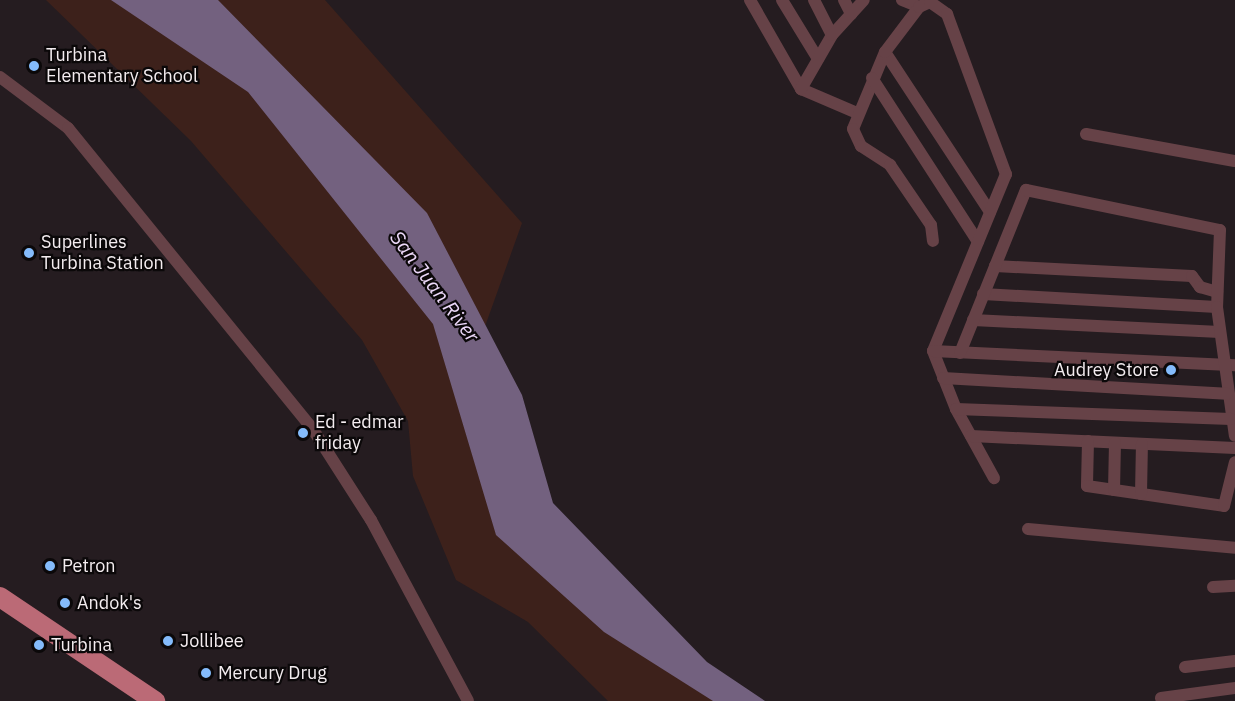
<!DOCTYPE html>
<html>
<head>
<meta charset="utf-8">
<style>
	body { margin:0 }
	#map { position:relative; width:1235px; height:701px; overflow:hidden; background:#251c20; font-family:"IBM Plex Sans",sans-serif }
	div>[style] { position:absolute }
	.green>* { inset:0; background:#3d211b }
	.water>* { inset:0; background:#73617f }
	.minor>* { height:12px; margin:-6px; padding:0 6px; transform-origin:6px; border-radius:6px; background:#664247 }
	.trunk>* { height:20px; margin:-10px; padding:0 10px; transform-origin:10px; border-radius:10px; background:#bb6a76 }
	.dots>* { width:16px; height:16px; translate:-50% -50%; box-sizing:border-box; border:3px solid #0b0809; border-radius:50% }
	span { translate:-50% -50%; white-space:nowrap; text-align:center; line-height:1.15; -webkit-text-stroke:4.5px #0b0809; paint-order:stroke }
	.poi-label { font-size:18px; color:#f4edf0 }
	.left { translate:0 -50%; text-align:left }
	.right { translate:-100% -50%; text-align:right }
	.water-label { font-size:20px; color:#ecd8f9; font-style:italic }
</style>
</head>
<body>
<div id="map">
	<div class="green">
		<div style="clip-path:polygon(46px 0,325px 0,522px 223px,458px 402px,713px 701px,608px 701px,528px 622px,456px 580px,413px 476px,408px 421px,362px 340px,191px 141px)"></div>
	</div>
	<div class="water">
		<div style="clip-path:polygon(111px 0,218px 0,427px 213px,522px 395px,553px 503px,707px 662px,765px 701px,713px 701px,604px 632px,496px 535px,433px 324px,248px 92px)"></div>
	</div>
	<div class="minor">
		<div style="left:750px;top:0;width:103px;rotate:60.2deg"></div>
		<div style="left:801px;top:89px;width:61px;rotate:23.2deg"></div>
		<div style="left:782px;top:0;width:69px;rotate:58.6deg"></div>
		<div style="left:814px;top:0;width:39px;rotate:63deg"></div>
		<div style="left:844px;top:0;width:16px;rotate:63deg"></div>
		<div style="left:902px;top:0;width:18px;rotate:22deg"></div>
		<div style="left:885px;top:52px;width:83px;rotate:112.6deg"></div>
		<div style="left:853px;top:129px;width:19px;rotate:65deg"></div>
		<div style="left:861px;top:146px;width:35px;rotate:33deg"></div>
		<div style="left:890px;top:165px;width:73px;rotate:55.7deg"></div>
		<div style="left:931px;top:225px;width:16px;rotate:83deg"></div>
		<div style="left:0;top:77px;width:85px;rotate:36.9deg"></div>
		<div style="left:68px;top:128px;width:390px;rotate:50.9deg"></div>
		<div style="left:314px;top:431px;width:106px;rotate:57.4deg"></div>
		<div style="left:371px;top:520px;width:205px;rotate:61.8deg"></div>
		<div style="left:872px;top:78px;width:195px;rotate:57.1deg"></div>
		<div style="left:801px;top:89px;width:62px;rotate:-60.1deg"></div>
		<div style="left:832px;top:35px;width:47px;rotate:-47.6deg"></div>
		<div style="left:1086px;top:134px;width:151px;rotate:10.3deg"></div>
		<div style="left:990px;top:212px;width:191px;rotate:-123.3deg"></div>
		<div style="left:885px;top:52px;width:56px;rotate:-52.9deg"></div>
		<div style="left:919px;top:7px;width:12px;rotate:-24deg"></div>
		<div style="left:930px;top:2px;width:21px;rotate:35deg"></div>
		<div style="left:947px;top:14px;width:171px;rotate:69.8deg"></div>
		<div style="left:1006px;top:174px;width:191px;rotate:112.4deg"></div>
		<div style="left:933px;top:351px;width:62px;rotate:68.4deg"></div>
		<div style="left:956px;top:409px;width:79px;rotate:61.2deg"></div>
		<div style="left:995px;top:266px;width:197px;rotate:2.9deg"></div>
		<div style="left:1192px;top:276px;width:14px;rotate:54deg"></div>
		<div style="left:1200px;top:287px;width:18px;rotate:16deg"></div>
		<div style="left:983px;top:294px;width:234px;rotate:3.2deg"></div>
		<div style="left:973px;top:320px;width:247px;rotate:2.8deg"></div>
		<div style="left:933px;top:351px;width:302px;rotate:2.7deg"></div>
		<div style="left:960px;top:353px;width:176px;rotate:-68deg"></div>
		<div style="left:1026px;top:190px;width:198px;rotate:11.7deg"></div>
		<div style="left:1220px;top:230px;width:77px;rotate:92.2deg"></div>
		<div style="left:1217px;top:307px;width:130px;rotate:82.1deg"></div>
		<div style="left:943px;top:378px;width:284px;rotate:3.2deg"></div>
		<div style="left:956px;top:409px;width:275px;rotate:2.1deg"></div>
		<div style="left:971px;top:436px;width:264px;rotate:2.6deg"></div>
		<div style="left:1088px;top:441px;width:45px;rotate:91.3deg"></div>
		<div style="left:1087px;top:486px;width:138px;rotate:8.3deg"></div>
		<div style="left:1224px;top:506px;width:45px;rotate:-76deg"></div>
		<div style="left:1114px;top:490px;width:47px;rotate:-88.8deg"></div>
		<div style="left:1141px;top:494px;width:50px;rotate:-88.9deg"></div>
		<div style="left:1028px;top:529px;width:208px;rotate:5.2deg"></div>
		<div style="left:1213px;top:587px;width:22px;rotate:-3deg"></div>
		<div style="left:1185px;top:667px;width:50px;rotate:-6.8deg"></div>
		<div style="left:1161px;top:698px;width:75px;rotate:-7.7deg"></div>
	</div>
	<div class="trunk">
		<div style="left:0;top:597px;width:187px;rotate:33.9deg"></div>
	</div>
	<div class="dots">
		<div style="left:34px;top:66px;background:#84bbfb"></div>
		<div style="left:29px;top:253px;background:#84bbfb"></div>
		<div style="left:1171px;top:370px;background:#84bbfb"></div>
		<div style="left:303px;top:433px;background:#84bbfb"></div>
		<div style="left:50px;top:566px;background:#84bbfb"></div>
		<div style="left:65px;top:603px;background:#84bbfb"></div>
		<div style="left:168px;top:641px;background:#84bbfb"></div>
		<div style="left:39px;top:645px;background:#84bbfb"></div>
		<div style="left:206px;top:673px;background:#84bbfb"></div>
	</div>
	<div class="poi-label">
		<span class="left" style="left:46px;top:66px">Turbina<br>Elementary School</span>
		<span class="left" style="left:41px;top:253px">Superlines<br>Turbina Station</span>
		<span class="right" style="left:1159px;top:370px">Audrey Store</span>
		<span class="left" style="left:315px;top:433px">Ed - edmar<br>friday</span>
		<span class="left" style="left:62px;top:566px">Petron</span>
		<span class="left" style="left:77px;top:603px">Andok's</span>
		<span class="left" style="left:180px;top:641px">Jollibee</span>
		<span class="left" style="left:51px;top:645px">Turbina</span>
		<span class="left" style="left:218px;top:673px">Mercury Drug</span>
	</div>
	<div class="water-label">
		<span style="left:435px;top:286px;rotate:53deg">San Juan River</span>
	</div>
</div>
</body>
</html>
